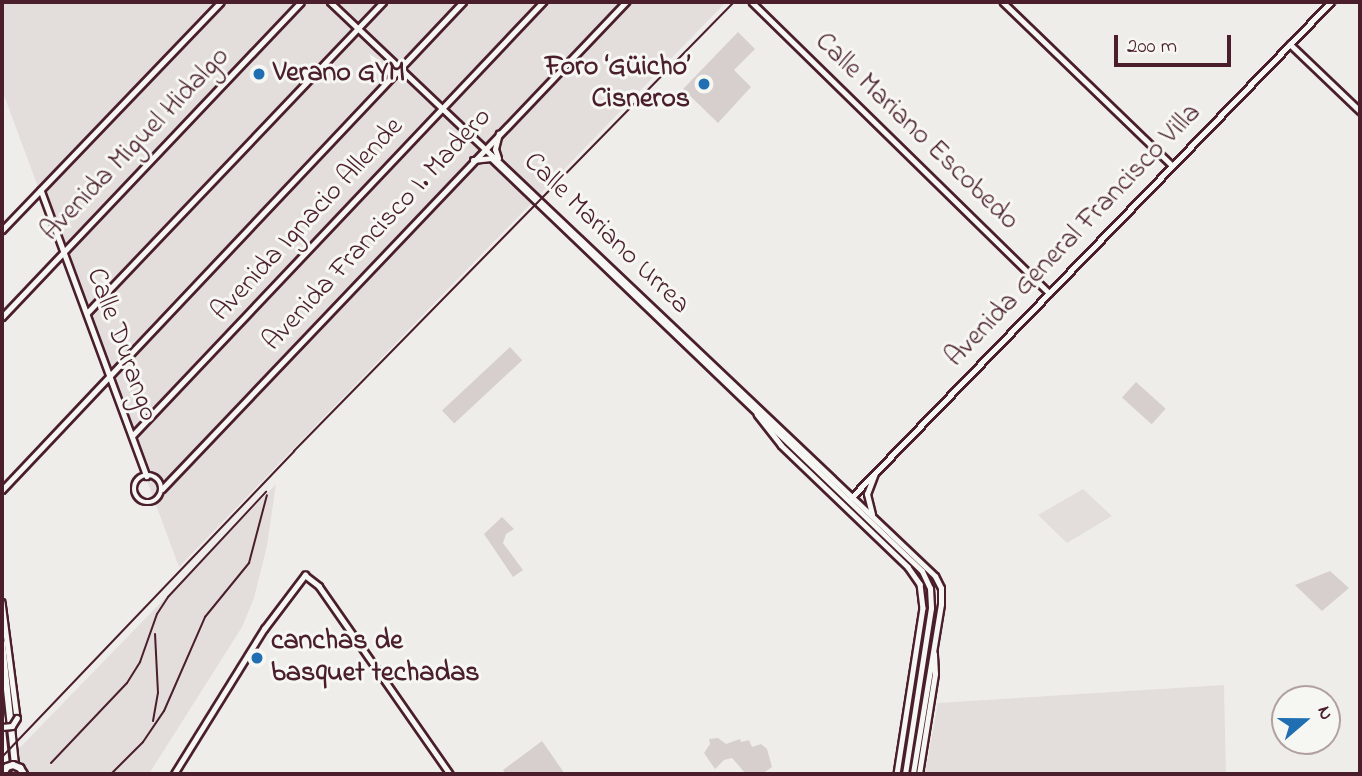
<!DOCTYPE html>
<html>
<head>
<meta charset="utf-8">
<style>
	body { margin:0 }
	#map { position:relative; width:1362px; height:776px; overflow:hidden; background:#efedea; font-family:"Indie Flower",sans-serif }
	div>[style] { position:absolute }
	.built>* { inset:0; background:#e3dedc }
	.green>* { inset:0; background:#d7cfce; transform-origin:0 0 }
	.roads { filter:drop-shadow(2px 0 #4a1f2b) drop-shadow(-2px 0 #4a1f2b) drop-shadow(0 2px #4a1f2b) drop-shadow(0 -2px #4a1f2b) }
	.secondary>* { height:4.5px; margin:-2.25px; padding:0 2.25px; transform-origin:2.25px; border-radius:2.25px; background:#f6f6f2 }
	.secondary>.ring { margin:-2.25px; padding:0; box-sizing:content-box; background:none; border:4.5px solid #f6f6f2; border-radius:50% }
	.primary>* { height:5px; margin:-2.5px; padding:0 2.5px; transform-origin:2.5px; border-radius:2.5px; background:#f6f6f2 }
	.highway>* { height:6px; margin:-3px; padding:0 3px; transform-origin:3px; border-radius:3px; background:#f6f6f2 }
	.rail>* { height:2px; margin:-1px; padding:0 1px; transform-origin:1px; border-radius:1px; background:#4a1f2b }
	.bridges { filter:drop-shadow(2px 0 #4a1f2b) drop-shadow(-2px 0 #4a1f2b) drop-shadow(0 2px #4a1f2b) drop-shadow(0 -2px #4a1f2b) }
	.secondary-bridge>* { height:4.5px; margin:-2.25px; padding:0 2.25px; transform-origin:2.25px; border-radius:2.25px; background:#f6f6f2 }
	.highway-bridge>* { height:6px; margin:-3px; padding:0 3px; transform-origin:3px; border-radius:3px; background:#f6f6f2 }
	.dots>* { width:19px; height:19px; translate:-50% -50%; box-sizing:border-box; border:4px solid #f6f6f2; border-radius:50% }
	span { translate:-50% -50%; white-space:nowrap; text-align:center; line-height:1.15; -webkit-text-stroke:6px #f6f6f2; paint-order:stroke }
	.poi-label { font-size:28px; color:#4a1f2b; font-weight:700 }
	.right { translate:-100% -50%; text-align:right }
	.left { translate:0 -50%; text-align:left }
	.street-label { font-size:28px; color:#4a1f2b }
	.frame { position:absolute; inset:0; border:4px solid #4a1f2b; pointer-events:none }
	.north { position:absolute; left:1271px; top:685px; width:70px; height:70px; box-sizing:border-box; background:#f6f6f2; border:2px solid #b1a0a2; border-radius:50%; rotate:70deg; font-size:19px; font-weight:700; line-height:28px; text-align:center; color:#4a1f2b }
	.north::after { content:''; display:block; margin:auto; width:24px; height:32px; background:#1f6fb2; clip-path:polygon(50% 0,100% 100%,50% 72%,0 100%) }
	.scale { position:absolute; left:1114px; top:35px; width:117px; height:32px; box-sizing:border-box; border:4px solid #4a1f2b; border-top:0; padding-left:9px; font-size:21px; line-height:24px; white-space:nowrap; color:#4a1f2b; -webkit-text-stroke:5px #f6f6f2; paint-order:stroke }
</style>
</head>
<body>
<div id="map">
	<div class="built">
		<div style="clip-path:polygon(2px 2px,726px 2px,179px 567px,2px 90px)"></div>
		<div style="clip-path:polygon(276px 484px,267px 546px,254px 598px,242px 627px,149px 774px,2px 774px,2px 766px)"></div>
		<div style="clip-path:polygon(1083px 489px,1112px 516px,1067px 543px,1038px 515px)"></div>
		<div style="clip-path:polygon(1224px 685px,1226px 774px,925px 774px,938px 703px)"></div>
	</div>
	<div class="green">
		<div style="clip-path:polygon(738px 32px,755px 49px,734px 70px,751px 87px,718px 123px,683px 89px)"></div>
		<div style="left:510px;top:347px;width:18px;height:93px;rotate:47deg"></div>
		<div style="left:1136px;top:382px;width:40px;height:21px;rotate:42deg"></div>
		<div style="clip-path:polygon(502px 517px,514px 529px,506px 534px,503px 543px,523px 570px,513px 577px,484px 534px)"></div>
		<div style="clip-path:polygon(1330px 571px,1349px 588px,1322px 611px,1295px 585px)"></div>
		<div style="clip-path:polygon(718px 738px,726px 744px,740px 739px,741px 742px,749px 740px,752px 747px,761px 744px,767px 749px,772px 767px,762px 774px,746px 774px,732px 758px,724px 760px,715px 769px,704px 753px,710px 744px,709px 739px)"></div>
		<div style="clip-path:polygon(542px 741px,565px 774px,506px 774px,503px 770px)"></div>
	</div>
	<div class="roads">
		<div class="secondary">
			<div style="left:752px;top:2px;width:416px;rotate:44.4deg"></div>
			<div style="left:1003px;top:2px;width:235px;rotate:44deg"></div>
			<div style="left:1290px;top:44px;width:97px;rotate:43.7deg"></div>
			<div style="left:41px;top:190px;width:305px;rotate:69.7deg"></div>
			<div style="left:87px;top:313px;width:429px;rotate:-46.4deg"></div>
			<div style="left:757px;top:414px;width:39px;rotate:52deg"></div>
			<div style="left:781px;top:445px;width:176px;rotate:43.8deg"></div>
			<div style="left:908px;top:567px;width:21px;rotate:55deg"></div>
			<div style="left:920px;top:584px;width:24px;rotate:83deg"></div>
			<div style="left:923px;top:608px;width:168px;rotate:98.9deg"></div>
			<div style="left:132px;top:436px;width:598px;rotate:-46.56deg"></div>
			<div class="ring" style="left:134px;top:475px;width:23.5px;height:23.5px"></div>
			<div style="left:162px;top:489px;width:673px;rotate:-46.39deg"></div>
			<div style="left:2px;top:490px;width:671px;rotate:-46.63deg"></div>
			<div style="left:851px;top:498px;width:690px;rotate:-45.94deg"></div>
			<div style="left:2px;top:602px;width:117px;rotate:82.6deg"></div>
			<div style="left:174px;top:774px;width:171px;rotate:-58.2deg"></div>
			<div style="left:264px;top:629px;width:68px;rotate:-52.8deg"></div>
			<div style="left:305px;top:575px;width:18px;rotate:38deg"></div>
			<div style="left:319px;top:586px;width:229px;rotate:55.1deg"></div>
			<div style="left:919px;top:774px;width:101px;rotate:-80.9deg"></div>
			<div style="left:935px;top:674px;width:20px;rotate:-93deg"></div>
		</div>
		<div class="primary">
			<div style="left:330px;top:2px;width:834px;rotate:43.49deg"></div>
			<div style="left:935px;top:576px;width:13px;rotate:63deg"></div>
			<div style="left:941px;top:588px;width:16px;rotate:90deg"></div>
			<div style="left:941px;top:604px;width:172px;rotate:99.4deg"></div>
			<div style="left:498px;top:158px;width:9px;rotate:-108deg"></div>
			<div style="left:495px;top:149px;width:16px;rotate:-76deg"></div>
			<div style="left:473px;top:160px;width:18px;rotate:-6deg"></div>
			<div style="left:491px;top:158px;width:597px;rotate:43.78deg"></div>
			<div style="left:922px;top:571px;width:19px;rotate:65deg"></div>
			<div style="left:930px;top:588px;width:20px;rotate:87deg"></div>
			<div style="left:931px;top:608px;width:168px;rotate:98.9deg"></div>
			<div style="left:2px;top:230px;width:316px;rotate:-46.2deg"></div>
			<div style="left:2px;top:317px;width:434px;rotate:-46.5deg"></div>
			<div style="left:872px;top:514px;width:21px;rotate:-104deg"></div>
			<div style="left:867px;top:494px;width:22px;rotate:-69deg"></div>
		</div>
		<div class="highway">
			<div style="left:2px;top:643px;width:132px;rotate:83.9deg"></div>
			<div style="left:2px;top:729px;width:45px;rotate:83.7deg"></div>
		</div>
	</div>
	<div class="rail">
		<div style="left:153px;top:721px;width:28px;rotate:-80deg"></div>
		<div style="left:158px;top:693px;width:59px;rotate:-92.9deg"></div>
		<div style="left:2px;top:757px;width:423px;rotate:-46.3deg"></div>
		<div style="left:294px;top:451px;width:629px;rotate:-45.58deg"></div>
		<div style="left:51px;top:763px;width:110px;rotate:-46.5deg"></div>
		<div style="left:127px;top:683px;width:25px;rotate:-58deg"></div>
		<div style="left:140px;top:662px;width:51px;rotate:-70.5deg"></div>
		<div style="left:157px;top:614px;width:20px;rotate:-57deg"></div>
		<div style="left:168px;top:597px;width:144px;rotate:-47deg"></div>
		<div style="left:111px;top:774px;width:45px;rotate:-45deg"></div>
		<div style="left:143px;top:742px;width:37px;rotate:-56deg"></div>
		<div style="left:164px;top:711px;width:103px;rotate:-66.4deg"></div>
		<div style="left:205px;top:617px;width:70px;rotate:-50.8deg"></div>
		<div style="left:249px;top:563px;width:70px;rotate:-75.2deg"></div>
	</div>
	<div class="bridges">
		<div class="secondary-bridge">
			<div style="left:2px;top:727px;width:10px;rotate:-6deg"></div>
			<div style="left:12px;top:726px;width:9px;rotate:-58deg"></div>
		</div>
		<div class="highway-bridge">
			<div style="left:3px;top:774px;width:8px;rotate:-60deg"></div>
			<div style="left:7px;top:767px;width:6px;rotate:-18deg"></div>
			<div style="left:13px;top:765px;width:8px;rotate:23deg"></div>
			<div style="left:20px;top:768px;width:7px;rotate:56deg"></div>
		</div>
	</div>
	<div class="dots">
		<div style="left:259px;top:74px;background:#1f6fb2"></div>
		<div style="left:704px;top:84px;background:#1f6fb2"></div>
		<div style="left:257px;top:658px;background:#1f6fb2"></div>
	</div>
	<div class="poi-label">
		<span class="right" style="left:690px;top:84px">Foro ‘Güicho’<br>Cisneros</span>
		<span class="left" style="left:273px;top:74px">Verano GYM</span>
		<span class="left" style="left:271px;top:658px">canchas de<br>basquet techadas</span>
	</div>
	<div class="street-label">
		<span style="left:916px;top:132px;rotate:44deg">Calle Mariano Escobedo</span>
		<span style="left:136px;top:145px;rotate:-46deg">Avenida Miguel Hidalgo</span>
		<span style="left:308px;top:220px;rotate:-47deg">Avenida Ignacio Allende</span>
		<span style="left:378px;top:230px;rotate:-47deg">Avenida Francisco I. Madero</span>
		<span style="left:606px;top:234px;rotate:44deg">Calle Mariano Urrea</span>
		<span style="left:1074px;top:236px;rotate:-46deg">Avenida General Francisco Villa</span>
		<span style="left:121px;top:345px;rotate:70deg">Calle Durango</span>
	</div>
	<div class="frame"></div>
	<div class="north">N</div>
	<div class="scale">200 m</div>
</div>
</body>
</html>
